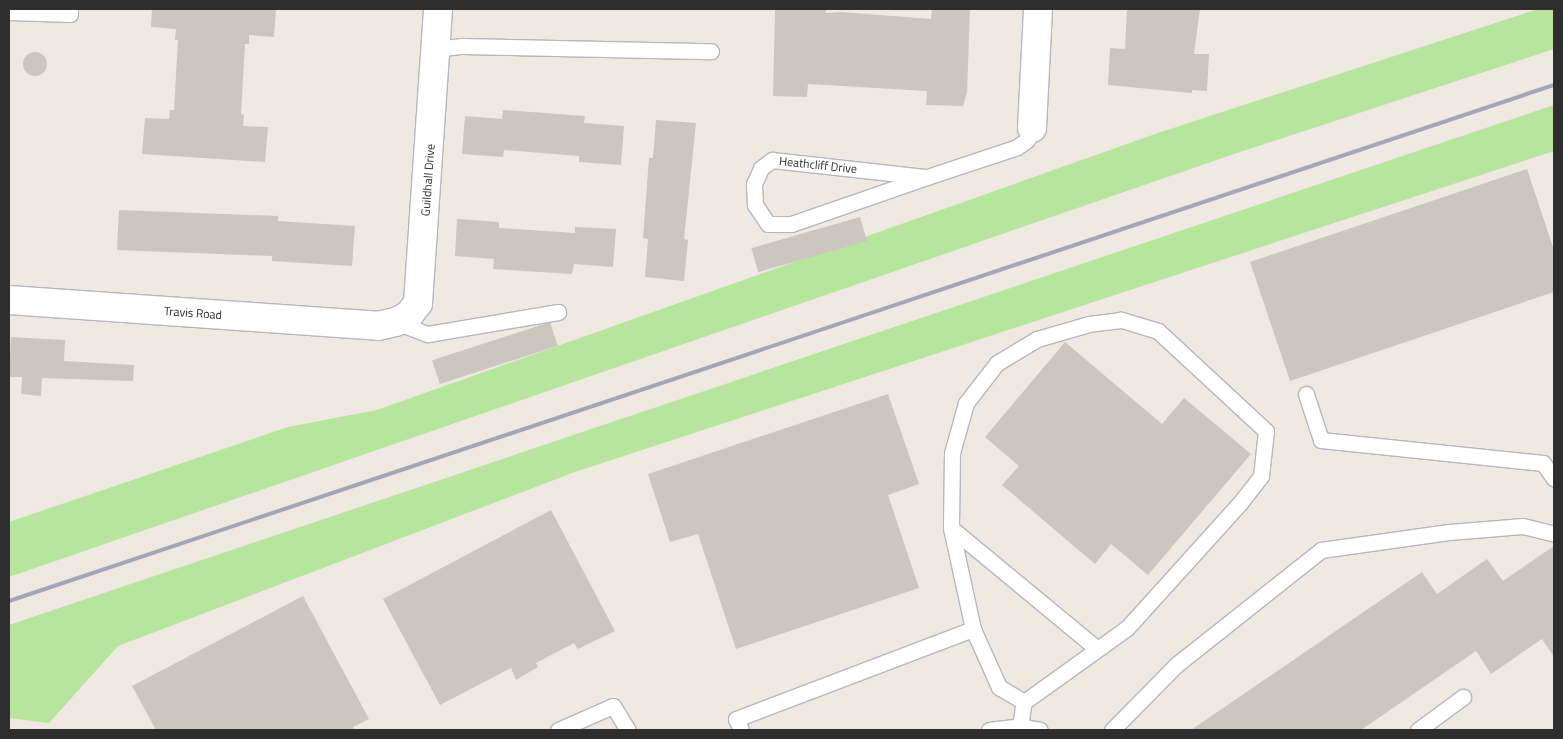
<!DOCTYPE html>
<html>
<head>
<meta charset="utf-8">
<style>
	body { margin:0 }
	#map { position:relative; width:1563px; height:739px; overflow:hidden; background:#efe9e1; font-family:"Titillium Web",sans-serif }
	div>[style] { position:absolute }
	.green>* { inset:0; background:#b6e59e }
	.building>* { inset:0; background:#cbc7bf; transform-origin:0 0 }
	.round { border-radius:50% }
	.roads { filter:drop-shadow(1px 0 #b4b7c1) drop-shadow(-1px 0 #b4b7c1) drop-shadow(0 1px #b4b7c1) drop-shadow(0 -1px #b4b7c1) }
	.lane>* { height:15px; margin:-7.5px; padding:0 7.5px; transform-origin:7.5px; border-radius:7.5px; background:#fff }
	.street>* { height:28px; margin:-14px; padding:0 14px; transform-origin:14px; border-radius:14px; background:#fff }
	.rail>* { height:4px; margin:-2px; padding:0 2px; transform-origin:2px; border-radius:2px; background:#a3a6b8 }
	span { translate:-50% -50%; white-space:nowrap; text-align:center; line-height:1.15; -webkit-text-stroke:4.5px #fff; paint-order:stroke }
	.street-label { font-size:12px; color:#2e2e2e }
	.frame { position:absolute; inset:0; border:10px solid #2e2e2e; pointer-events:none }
</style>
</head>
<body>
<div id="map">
	<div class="green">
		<div style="clip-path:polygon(1538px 9px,1554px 9px,1554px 49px,1234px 154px,9px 577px,9px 522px,288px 427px,377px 410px,1158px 133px)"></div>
		<div style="clip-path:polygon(1554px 105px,1554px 151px,575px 472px,118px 646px,49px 723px,9px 718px,9px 625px)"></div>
	</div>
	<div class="building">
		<div style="clip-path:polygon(152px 9px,276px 9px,274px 37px,249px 35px,249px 44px,245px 44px,241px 114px,244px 115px,243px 126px,268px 127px,265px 162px,142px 154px,145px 118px,169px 119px,170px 110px,174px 110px,178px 40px,175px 40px,176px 29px,151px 27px)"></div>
		<div style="clip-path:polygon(779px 9px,816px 9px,826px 10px,826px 13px,841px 12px,931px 19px,932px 9px,970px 9px,967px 92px,963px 106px,926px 105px,927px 91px,808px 84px,807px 97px,773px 96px,775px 10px)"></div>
		<div style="clip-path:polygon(1127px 9px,1200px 9px,1194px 54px,1209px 54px,1207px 91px,1192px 90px,1192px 93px,1108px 85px,1110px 48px,1125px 49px)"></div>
		<div class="round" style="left:23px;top:52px;width:24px;height:24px"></div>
		<div style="clip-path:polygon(503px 110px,585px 116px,584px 123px,624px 126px,621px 165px,579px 162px,579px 156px,504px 150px,503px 157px,462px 154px,465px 116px,502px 119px)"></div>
		<div style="clip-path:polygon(656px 120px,696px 123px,684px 239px,688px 240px,684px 281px,645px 277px,648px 239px,643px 238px,649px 158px,653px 158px)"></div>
		<div style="clip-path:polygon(1527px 169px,1554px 250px,1554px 292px,1290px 381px,1250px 262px)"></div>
		<div style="clip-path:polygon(119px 210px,278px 216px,278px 221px,355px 226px,352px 266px,272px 261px,272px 256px,117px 250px)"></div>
		<div style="left:860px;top:217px;width:25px;height:113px;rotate:74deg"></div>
		<div style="clip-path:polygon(457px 219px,499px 222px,499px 228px,575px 233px,575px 227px,616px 229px,613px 267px,574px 264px,572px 274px,493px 269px,494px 259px,455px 256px)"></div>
		<div style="left:550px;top:322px;width:25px;height:124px;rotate:72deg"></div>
		<div style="clip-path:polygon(11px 337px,65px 340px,64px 361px,134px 365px,133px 381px,42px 378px,41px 396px,21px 394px,22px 377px,9px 377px)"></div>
		<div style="clip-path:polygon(1065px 342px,1162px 424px,1184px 398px,1251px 454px,1148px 575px,1111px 544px,1095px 564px,1002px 485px,1019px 466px,985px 437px)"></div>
		<div style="clip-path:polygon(888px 394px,919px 484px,888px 495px,919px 588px,736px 649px,698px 534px,670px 542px,648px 474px)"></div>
		<div style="clip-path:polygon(551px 510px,615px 631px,578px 649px,574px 643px,536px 663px,538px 667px,516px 680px,511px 668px,440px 705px,383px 599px)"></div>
		<div style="clip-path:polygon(1554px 546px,1554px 657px,1542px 639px,1491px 674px,1476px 651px,1361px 730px,1191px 730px,1422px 572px,1437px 594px,1487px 559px,1503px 581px)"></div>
		<div style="clip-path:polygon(303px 596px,369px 719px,353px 727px,354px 730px,156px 730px,132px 686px)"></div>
	</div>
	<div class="roads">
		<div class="lane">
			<div style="left:9px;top:12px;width:61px;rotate:1.9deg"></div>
			<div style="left:70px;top:14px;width:5px;rotate:-90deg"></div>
			<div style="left:436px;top:49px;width:26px;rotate:-7deg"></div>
			<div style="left:462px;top:46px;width:249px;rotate:1.2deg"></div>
			<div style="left:927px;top:177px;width:144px;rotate:160.9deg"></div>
			<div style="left:791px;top:224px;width:23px;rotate:180deg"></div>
			<div style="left:768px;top:224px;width:23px;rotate:-124deg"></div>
			<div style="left:755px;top:205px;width:21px;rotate:-93deg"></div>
			<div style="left:754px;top:184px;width:17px;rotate:-66deg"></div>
			<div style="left:761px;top:168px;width:14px;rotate:-36deg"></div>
			<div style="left:772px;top:160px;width:156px;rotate:6.3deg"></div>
			<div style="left:927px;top:177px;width:95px;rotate:-18.4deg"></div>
			<div style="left:1017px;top:147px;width:12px;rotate:-35deg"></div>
			<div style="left:1027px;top:140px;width:13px;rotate:-67deg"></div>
			<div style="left:396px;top:322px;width:34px;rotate:21deg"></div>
			<div style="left:428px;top:334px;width:132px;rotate:-9.6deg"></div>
			<div style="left:1306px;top:394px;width:48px;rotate:71.9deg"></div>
			<div style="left:1321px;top:440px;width:223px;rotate:5.9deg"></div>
			<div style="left:1543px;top:463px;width:19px;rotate:55deg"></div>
			<div style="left:951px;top:528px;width:188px;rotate:39.6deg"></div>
			<div style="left:1020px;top:726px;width:24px;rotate:-81deg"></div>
			<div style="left:1024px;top:702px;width:127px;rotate:-35.7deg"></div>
			<div style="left:1127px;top:628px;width:169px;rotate:-47.9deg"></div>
			<div style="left:1240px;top:503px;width:34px;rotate:-52deg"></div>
			<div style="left:1261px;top:476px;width:45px;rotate:-83.7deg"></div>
			<div style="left:1266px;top:431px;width:147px;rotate:-137.2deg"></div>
			<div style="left:1158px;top:331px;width:39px;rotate:-163deg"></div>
			<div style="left:1121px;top:320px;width:32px;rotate:173deg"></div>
			<div style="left:1089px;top:324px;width:54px;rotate:163.9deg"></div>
			<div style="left:1037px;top:339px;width:47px;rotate:149deg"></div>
			<div style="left:997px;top:363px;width:51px;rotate:127.8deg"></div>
			<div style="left:966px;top:403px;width:52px;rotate:105.6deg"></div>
			<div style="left:952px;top:453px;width:75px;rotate:90.8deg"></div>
			<div style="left:951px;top:528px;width:103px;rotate:77.7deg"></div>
			<div style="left:973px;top:629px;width:64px;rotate:65.9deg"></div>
			<div style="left:999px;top:687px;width:29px;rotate:31deg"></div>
			<div style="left:558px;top:730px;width:60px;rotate:-23.6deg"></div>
			<div style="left:613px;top:706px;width:28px;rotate:58deg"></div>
			<div style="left:741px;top:730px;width:12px;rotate:-114deg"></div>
			<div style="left:736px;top:719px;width:254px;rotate:-20.8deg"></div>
			<div style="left:989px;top:730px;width:31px;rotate:-7deg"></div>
			<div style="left:1020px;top:726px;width:20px;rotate:11deg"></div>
			<div style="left:1112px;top:730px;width:91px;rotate:-45.4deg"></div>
			<div style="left:1176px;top:665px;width:185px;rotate:-38.4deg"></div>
			<div style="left:1321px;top:550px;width:129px;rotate:-8deg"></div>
			<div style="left:1449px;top:532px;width:74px;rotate:-4.6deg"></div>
			<div style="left:1523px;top:526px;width:32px;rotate:14deg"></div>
			<div style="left:1418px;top:730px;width:56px;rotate:-36.3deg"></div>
		</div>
		<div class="street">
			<div style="left:1032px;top:128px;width:119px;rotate:-87.1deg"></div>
			<div style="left:9px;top:300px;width:370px;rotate:4deg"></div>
			<div style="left:378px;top:326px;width:18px;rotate:-13deg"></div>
			<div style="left:396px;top:322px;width:15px;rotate:-28deg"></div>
			<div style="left:409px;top:315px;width:15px;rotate:-53deg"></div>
			<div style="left:418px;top:303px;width:295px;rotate:-86.1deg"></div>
		</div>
	</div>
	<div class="rail">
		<div style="left:9px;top:601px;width:1629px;rotate:-18.47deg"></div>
	</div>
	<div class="street-label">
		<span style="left:818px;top:165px;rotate:6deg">Heathcliff Drive</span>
		<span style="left:428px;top:180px;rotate:-86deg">Guildhall Drive</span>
		<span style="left:193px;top:313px;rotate:4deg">Travis Road</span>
	</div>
	<div class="frame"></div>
</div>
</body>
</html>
